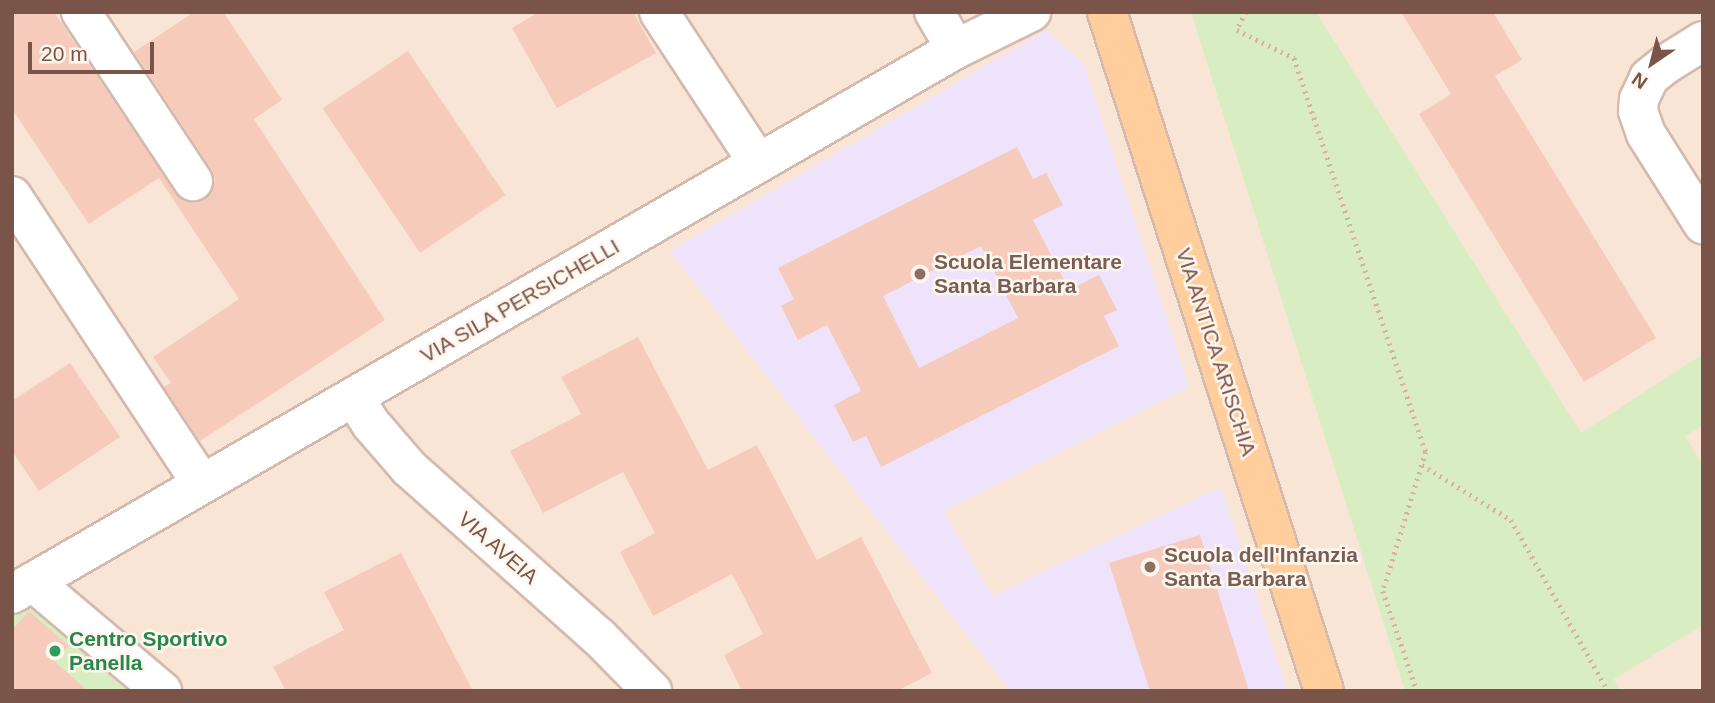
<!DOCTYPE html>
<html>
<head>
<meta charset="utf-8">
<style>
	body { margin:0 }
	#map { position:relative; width:1715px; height:703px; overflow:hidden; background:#fef2e6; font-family:Arial,sans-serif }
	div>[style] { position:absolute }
	.residential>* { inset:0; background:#f8e5d6; transform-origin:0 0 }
	.education>* { inset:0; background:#efe2fb }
	.green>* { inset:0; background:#d9edc2 }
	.building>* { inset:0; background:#f6cbbb; transform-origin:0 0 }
	.path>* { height:4.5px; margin-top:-2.25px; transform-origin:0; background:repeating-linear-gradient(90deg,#dbae9d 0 2px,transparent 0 7px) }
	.roads { filter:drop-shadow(2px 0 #d4baad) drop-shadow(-2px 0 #d4baad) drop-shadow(0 2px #d4baad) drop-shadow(0 -2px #d4baad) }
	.minor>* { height:38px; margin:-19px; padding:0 19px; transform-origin:19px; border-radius:19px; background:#fff }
	.major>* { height:38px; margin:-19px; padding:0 19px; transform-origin:19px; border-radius:19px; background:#ffce9c }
	.dots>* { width:19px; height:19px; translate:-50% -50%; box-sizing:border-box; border:4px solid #fff6ee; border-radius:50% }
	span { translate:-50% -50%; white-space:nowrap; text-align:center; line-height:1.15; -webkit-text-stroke:5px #fff6ee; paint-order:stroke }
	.education-label { font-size:21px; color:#785e54; font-weight:700 }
	.left { translate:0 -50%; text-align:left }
	.street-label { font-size:21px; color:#7a5448 }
	.leisure-label { font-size:21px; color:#27864d; font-weight:700 }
	.frame { position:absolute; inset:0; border:14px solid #7a5448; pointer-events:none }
	.north { position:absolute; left:1617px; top:28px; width:70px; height:70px; -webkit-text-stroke:5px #fff6ee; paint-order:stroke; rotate:215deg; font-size:19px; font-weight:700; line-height:28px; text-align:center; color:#7a5448 }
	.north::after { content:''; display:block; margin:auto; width:24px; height:32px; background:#7a5448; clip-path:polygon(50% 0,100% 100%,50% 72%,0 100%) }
	.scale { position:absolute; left:28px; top:42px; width:126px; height:32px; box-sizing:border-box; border:4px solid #7a5448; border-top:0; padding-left:9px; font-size:21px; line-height:24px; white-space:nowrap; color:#7a5448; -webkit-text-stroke:5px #fff6ee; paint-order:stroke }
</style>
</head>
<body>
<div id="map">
	<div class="residential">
		<div style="left:12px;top:12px;width:1691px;height:679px"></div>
	</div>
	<div class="education">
		<div style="clip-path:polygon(1046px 30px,1084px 64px,1189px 387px,944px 511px,992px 596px,1221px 487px,1287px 691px,1010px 691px,670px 251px)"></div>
	</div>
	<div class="green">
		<div style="clip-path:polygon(1191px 12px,1316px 12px,1581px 433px,1703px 354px,1703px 425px,1685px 436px,1703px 466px,1703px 625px,1614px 679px,1620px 691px,1405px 691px)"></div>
		<div style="clip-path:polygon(36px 598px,144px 691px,12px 691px,12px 612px)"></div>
	</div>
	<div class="building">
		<div style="clip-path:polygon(12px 12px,54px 12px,175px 193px,183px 200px,194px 203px,204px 200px,212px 191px,215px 180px,212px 170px,134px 52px,194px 12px,223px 12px,282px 100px,254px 119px,385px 320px,200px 441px,164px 387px,171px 383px,153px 357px,239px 299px,159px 178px,89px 224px,12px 109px)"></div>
		<div style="clip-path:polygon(539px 12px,633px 12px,656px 53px,557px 108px,512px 28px)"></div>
		<div style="clip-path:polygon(1401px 12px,1493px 12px,1522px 60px,1495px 76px,1656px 338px,1584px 382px,1419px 114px,1451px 94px)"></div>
		<div style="left:408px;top:51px;width:174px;height:103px;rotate:56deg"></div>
		<div style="clip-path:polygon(evenodd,1017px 147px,1033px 179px,1046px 173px,1063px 205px,1033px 220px,1069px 290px,1099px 275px,1117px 310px,1104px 316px,1119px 346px,881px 467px,866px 436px,853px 442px,834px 405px,861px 391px,827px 325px,798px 340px,781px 306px,794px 299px,778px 268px,1017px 147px,981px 246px,1018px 318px,919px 368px,883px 296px,981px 246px)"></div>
		<div style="clip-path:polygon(638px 337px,708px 470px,757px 445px,817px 560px,861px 537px,932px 673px,897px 691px,742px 691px,724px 655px,763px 634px,732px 574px,653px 616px,620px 552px,655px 533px,623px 472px,543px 513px,510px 451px,581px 414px,561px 377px)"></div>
		<div style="clip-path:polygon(70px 363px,120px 437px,39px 491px,12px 451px,12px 401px)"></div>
		<div style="clip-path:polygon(1200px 535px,1249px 691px,1150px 691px,1109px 563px)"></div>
		<div style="clip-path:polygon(401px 553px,473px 691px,286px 691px,273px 667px,344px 630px,324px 592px)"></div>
		<div style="clip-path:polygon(29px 611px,69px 646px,55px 662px,88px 691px,12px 691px,12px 630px)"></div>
	</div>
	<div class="path">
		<div style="left:1246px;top:12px;width:20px;rotate:117deg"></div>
		<div style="left:1237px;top:30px;width:64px;rotate:26.2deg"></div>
		<div style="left:1294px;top:58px;width:416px;rotate:71.5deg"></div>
		<div style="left:1426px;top:452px;width:145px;rotate:107.2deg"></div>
		<div style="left:1383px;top:591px;width:106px;rotate:71.2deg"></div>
		<div style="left:1422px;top:465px;width:105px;rotate:31.7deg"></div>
		<div style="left:1511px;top:520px;width:197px;rotate:60.4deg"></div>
	</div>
	<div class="roads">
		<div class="minor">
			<div style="left:81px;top:12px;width:203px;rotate:56.5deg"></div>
			<div style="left:659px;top:12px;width:181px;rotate:56.7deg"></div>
			<div style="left:934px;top:12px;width:43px;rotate:59.3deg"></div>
			<div style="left:1703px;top:41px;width:44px;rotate:148.1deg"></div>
			<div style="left:1666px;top:64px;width:22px;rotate:141deg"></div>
			<div style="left:1649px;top:78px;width:23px;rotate:115deg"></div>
			<div style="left:1639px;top:99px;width:12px;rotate:95deg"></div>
			<div style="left:1638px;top:111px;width:24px;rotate:71deg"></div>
			<div style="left:1646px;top:134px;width:107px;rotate:57.7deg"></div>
			<div style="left:12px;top:196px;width:345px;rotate:56.6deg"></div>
			<div style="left:354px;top:397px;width:32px;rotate:58deg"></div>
			<div style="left:371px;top:424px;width:58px;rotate:49.2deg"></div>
			<div style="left:409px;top:468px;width:254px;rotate:41.7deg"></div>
			<div style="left:599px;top:637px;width:76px;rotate:45.5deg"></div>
			<div style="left:33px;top:582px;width:169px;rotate:40.2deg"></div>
			<div style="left:12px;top:594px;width:1090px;rotate:-30deg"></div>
			<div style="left:956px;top:49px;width:84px;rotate:-26.3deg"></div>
		</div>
		<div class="major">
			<div style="left:1107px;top:12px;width:713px;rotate:72.28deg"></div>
		</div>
	</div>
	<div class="dots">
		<div style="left:920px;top:274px;background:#8d6e63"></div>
		<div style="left:1150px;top:567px;background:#8d6e63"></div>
		<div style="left:55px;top:651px;background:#2e9e5b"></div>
	</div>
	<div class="education-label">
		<span class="left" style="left:934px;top:274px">Scuola Elementare<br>Santa Barbara</span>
		<span class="left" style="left:1164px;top:567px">Scuola dell'Infanzia<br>Santa Barbara</span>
	</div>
	<div class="street-label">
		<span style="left:520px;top:301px;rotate:-30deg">VIA SILA PERSICHELLI</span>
		<span style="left:1216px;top:352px;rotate:72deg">VIA ANTICA ARISCHIA</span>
		<span style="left:498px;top:548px;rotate:41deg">VIA AVEIA</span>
	</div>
	<div class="leisure-label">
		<span class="left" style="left:69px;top:651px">Centro Sportivo<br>Panella</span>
	</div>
	<div class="frame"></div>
	<div class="north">N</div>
	<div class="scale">20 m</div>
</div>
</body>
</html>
